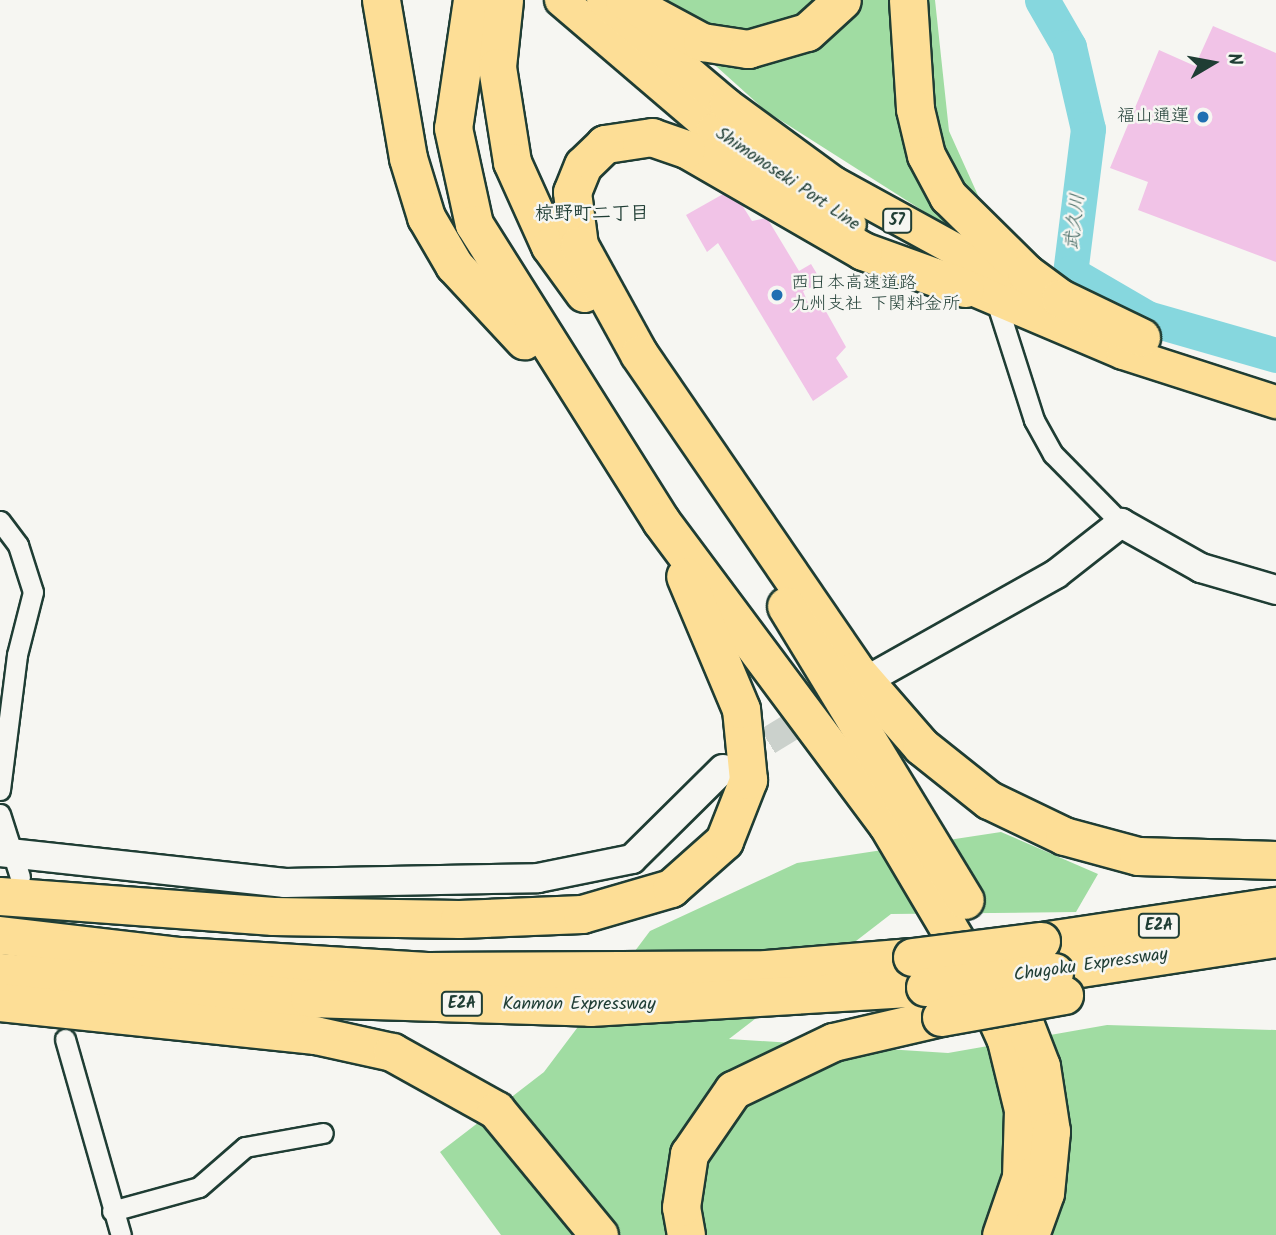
<!DOCTYPE html>
<html>
<head>
<meta charset="utf-8">
<style>
	body { margin:0 }
	#map { position:relative; width:1276px; height:1235px; overflow:hidden; background:#f6f6f2; font-family:Kalam,"Klee One",sans-serif }
	div>[style] { position:absolute }
	.green>* { inset:0; background:#a0dca2 }
	.river>* { height:35px; margin:-17.5px; padding:0 17.5px; transform-origin:17.5px; border-radius:17.5px; background:#86d7de }
	.building>* { inset:0; background:#f1c3e7 }
	.secondary-tunnel>* { height:28px; margin-top:-14px; transform-origin:0; background:repeating-linear-gradient(90deg,#cbd1cc 0 28px,transparent 0 42px) }
	.roads { filter:drop-shadow(2px 0 #1f3d34) drop-shadow(-2px 0 #1f3d34) drop-shadow(0 2px #1f3d34) drop-shadow(0 -2px #1f3d34) }
	.street>* { height:19px; margin:-9.5px; padding:0 9.5px; transform-origin:9.5px; border-radius:9.5px; background:#f6f6f2 }
	.secondary>* { height:28px; margin:-14px; padding:0 14px; transform-origin:14px; border-radius:14px; background:#f6f6f2 }
	.primary>* { height:32px; margin:-16px; padding:0 16px; transform-origin:16px; border-radius:16px; background:#fdde96 }
	.highway>* { height:37px; margin:-18.5px; padding:0 18.5px; transform-origin:18.5px; border-radius:18.5px; background:#fdde96 }
	.bridges { filter:drop-shadow(2px 0 #1f3d34) drop-shadow(-2px 0 #1f3d34) drop-shadow(0 2px #1f3d34) drop-shadow(0 -2px #1f3d34) }
	.highway-bridge>* { height:37px; margin:-18.5px; padding:0 18.5px; transform-origin:18.5px; border-radius:18.5px; background:#fdde96 }
	.dots>* { width:19px; height:19px; translate:-50% -50%; box-sizing:border-box; border:4px solid #f6f6f2; border-radius:50% }
	span { translate:-50% -50%; white-space:nowrap; text-align:center; line-height:1.15; -webkit-text-stroke:5px #f6f6f2; paint-order:stroke }
	.shield-label span { padding:2px 5px; background:#f6f6f2; border:2px solid; border-radius:5px; -webkit-text-stroke-width:0 }
	.shield-label { font-size:16px; color:#1f3d34; font-weight:700 }
	.poi-label { font-size:18px; color:#1f3d34 }
	.right { translate:-100% -50%; text-align:right }
	.left { translate:0 -50%; text-align:left }
	.street-label { font-size:18px; color:#1f3d34 }
	.neighbourhood-label { font-size:19px; color:#1f3d34; font-weight:700 }
	.water-label { font-size:19px; color:#345c56; font-style:italic }
	.north { position:absolute; left:1178px; top:28px; width:70px; height:70px; -webkit-text-stroke:5px #f6f6f2; paint-order:stroke; rotate:80deg; font-size:19px; font-weight:700; line-height:28px; text-align:center; color:#1f3d34 }
	.north::after { content:''; display:block; margin:auto; width:24px; height:32px; background:#1f3d34; clip-path:polygon(50% 0,100% 100%,50% 72%,0 100%) }
</style>
</head>
<body>
<div id="map">
	<div class="green">
		<div style="clip-path:polygon(655px 0,823px 0,802px 19px,743px 33px,713px 28px)"></div>
		<div style="clip-path:polygon(862px 0,898px 0,972px 242px,766px 111px,707px 58px,822px 41px)"></div>
		<div style="clip-path:polygon(924px 0,935px 0,949px 131px,990px 222px,966px 196px,933px 132px)"></div>
		<div style="clip-path:polygon(1001px 832px,1098px 874px,1076px 912px,891px 914px,729px 1039px,948px 1053px,1107px 1025px,1276px 1030px,1276px 1235px,501px 1235px,440px 1152px,544px 1072px,650px 931px,797px 863px)"></div>
	</div>
	<div class="river">
		<div style="left:1042px;top:0;width:54px;rotate:60.1deg"></div>
		<div style="left:1069px;top:47px;width:84px;rotate:77deg"></div>
		<div style="left:1088px;top:129px;width:145px;rotate:97.1deg"></div>
		<div style="left:1070px;top:273px;width:89px;rotate:30.3deg"></div>
		<div style="left:1147px;top:318px;width:134px;rotate:16deg"></div>
	</div>
	<div class="building">
		<div style="clip-path:polygon(1213px 26px,1276px 53px,1276px 262px,1138px 210px,1148px 182px,1110px 168px,1159px 50px,1195px 66px)"></div>
		<div style="clip-path:polygon(732px 189px,752px 221px,767px 218px,799px 271px,811px 264px,817px 274px,814px 286px,803px 291px,808px 303px,819px 299px,846px 347px,836px 358px,848px 377px,813px 401px,718px 243px,707px 252px,686px 215px)"></div>
	</div>
	<div class="secondary-tunnel">
		<div style="left:732px;top:763px;width:148px;rotate:-31.4deg"></div>
	</div>
	<div class="roads">
		<div class="street">
			<div style="left:997px;top:304px;width:122px;rotate:72.3deg"></div>
			<div style="left:1034px;top:420px;width:39px;rotate:61deg"></div>
			<div style="left:1053px;top:454px;width:97px;rotate:45.4deg"></div>
			<div style="left:0;top:521px;width:30px;rotate:53deg"></div>
			<div style="left:18px;top:545px;width:49px;rotate:72.3deg"></div>
			<div style="left:33px;top:592px;width:65px;rotate:104.3deg"></div>
			<div style="left:17px;top:655px;width:136px;rotate:97.2deg"></div>
			<div style="left:0;top:814px;width:66px;rotate:72.4deg"></div>
			<div style="left:65px;top:1039px;width:204px;rotate:74.1deg"></div>
			<div style="left:112px;top:1211px;width:90px;rotate:-15.4deg"></div>
			<div style="left:199px;top:1187px;width:61px;rotate:-41deg"></div>
			<div style="left:245px;top:1147px;width:79px;rotate:-10.2deg"></div>
		</div>
		<div class="secondary">
			<div style="left:878px;top:674px;width:204px;rotate:-29.3deg"></div>
			<div style="left:1056px;top:574px;width:83px;rotate:-38.1deg"></div>
			<div style="left:1121px;top:523px;width:92px;rotate:29.4deg"></div>
			<div style="left:1201px;top:568px;width:78px;rotate:16.3deg"></div>
			<div style="left:0;top:852px;width:287px;rotate:6.2deg"></div>
			<div style="left:285px;top:883px;width:253px;rotate:-1.1deg"></div>
			<div style="left:538px;top:878px;width:96px;rotate:-11.4deg"></div>
			<div style="left:632px;top:859px;width:128px;rotate:-44.7deg"></div>
		</div>
		<div class="primary">
			<div style="left:561px;top:0;width:200px;rotate:40.5deg"></div>
			<div style="left:713px;top:130px;width:166px;rotate:34.5deg"></div>
			<div style="left:603px;top:0;width:161px;rotate:40.2deg"></div>
			<div style="left:726px;top:104px;width:134px;rotate:36.2deg"></div>
			<div style="left:834px;top:183px;width:243px;rotate:28.8deg"></div>
			<div style="left:944px;top:277px;width:194px;rotate:23deg"></div>
			<div style="left:1123px;top:353px;width:161px;rotate:17.8deg"></div>
		</div>
		<div class="highway">
			<div style="left:381px;top:0;width:160px;rotate:80.3deg"></div>
			<div style="left:408px;top:158px;width:62px;rotate:73deg"></div>
			<div style="left:426px;top:217px;width:56px;rotate:59.7deg"></div>
			<div style="left:454px;top:265px;width:103px;rotate:47deg"></div>
			<div style="left:472px;top:0;width:129px;rotate:98.4deg"></div>
			<div style="left:453px;top:128px;width:98px;rotate:77.7deg"></div>
			<div style="left:474px;top:224px;width:351px;rotate:57.8deg"></div>
			<div style="left:661px;top:521px;width:378px;rotate:53.3deg"></div>
			<div style="left:887px;top:824px;width:179px;rotate:59.4deg"></div>
			<div style="left:978px;top:978px;width:68px;rotate:65.7deg"></div>
			<div style="left:1006px;top:1040px;width:72px;rotate:76.3deg"></div>
			<div style="left:1023px;top:1110px;width:67px;rotate:91.7deg"></div>
			<div style="left:1021px;top:1177px;width:61px;rotate:109deg"></div>
			<div style="left:504px;top:0;width:67px;rotate:96deg"></div>
			<div style="left:497px;top:67px;width:96px;rotate:81deg"></div>
			<div style="left:512px;top:162px;width:92px;rotate:65.7deg"></div>
			<div style="left:550px;top:246px;width:58px;rotate:54.1deg"></div>
			<div style="left:624px;top:0;width:89px;rotate:28.3deg"></div>
			<div style="left:702px;top:42px;width:47px;rotate:8.7deg"></div>
			<div style="left:748px;top:49px;width:61px;rotate:-16.1deg"></div>
			<div style="left:807px;top:32px;width:47px;rotate:-42.4deg"></div>
			<div style="left:908px;top:0;width:109px;rotate:86.3deg"></div>
			<div style="left:915px;top:109px;width:47px;rotate:76.6deg"></div>
			<div style="left:926px;top:155px;width:47px;rotate:61.8deg"></div>
			<div style="left:948px;top:196px;width:110px;rotate:44.6deg"></div>
			<div style="left:1026px;top:273px;width:42px;rotate:36.3deg"></div>
			<div style="left:1060px;top:298px;width:90px;rotate:25.7deg"></div>
			<div style="left:965px;top:288px;width:109px;rotate:-160.1deg"></div>
			<div style="left:863px;top:251px;width:204px;rotate:-150deg"></div>
			<div style="left:686px;top:149px;width:36px;rotate:-161deg"></div>
			<div style="left:652px;top:137px;width:48px;rotate:171.5deg"></div>
			<div style="left:605px;top:144px;width:30px;rotate:136deg"></div>
			<div style="left:583px;top:165px;width:29px;rotate:112deg"></div>
			<div style="left:572px;top:192px;width:53px;rotate:82.5deg"></div>
			<div style="left:579px;top:245px;width:124px;rotate:61.2deg"></div>
			<div style="left:639px;top:354px;width:383px;rotate:55.6deg"></div>
			<div style="left:855px;top:670px;width:101px;rotate:49deg"></div>
			<div style="left:921px;top:746px;width:87px;rotate:38.5deg"></div>
			<div style="left:989px;top:800px;width:83px;rotate:25.6deg"></div>
			<div style="left:1064px;top:836px;width:77px;rotate:15.1deg"></div>
			<div style="left:1138px;top:856px;width:138px;rotate:1.7deg"></div>
			<div style="left:786px;top:606px;width:344px;rotate:58.7deg"></div>
			<div style="left:0;top:896px;width:274px;rotate:4.2deg"></div>
			<div style="left:273px;top:916px;width:186px;rotate:0.9deg"></div>
			<div style="left:459px;top:919px;width:123px;rotate:-2.3deg"></div>
			<div style="left:582px;top:914px;width:93px;rotate:-16.3deg"></div>
			<div style="left:671px;top:888px;width:71px;rotate:-41.6deg"></div>
			<div style="left:724px;top:841px;width:66px;rotate:-68.5deg"></div>
			<div style="left:748px;top:780px;width:71px;rotate:-95.6deg"></div>
			<div style="left:741px;top:709px;width:144px;rotate:-112.8deg"></div>
			<div style="left:0;top:935px;width:181px;rotate:6.7deg"></div>
			<div style="left:180px;top:956px;width:247px;rotate:3.5deg"></div>
			<div style="left:427px;top:971px;width:339px;rotate:-0.3deg"></div>
			<div style="left:766px;top:969px;width:146px;rotate:-4.7deg"></div>
			<div style="left:1041px;top:941px;width:238px;rotate:-8.5deg"></div>
			<div style="left:0;top:972px;width:310px;rotate:4.8deg"></div>
			<div style="left:309px;top:998px;width:281px;rotate:1.8deg"></div>
			<div style="left:590px;top:1007px;width:336px;rotate:-3.4deg"></div>
			<div style="left:1054px;top:972px;width:225px;rotate:-8.7deg"></div>
			<div style="left:1015px;top:999px;width:72px;rotate:68.8deg"></div>
			<div style="left:1041px;top:1066px;width:66px;rotate:81.3deg"></div>
			<div style="left:1051px;top:1131px;width:62px;rotate:95.5deg"></div>
			<div style="left:1045px;top:1193px;width:45px;rotate:109.7deg"></div>
			<div style="left:0;top:1002px;width:317px;rotate:6deg"></div>
			<div style="left:315px;top:1035px;width:79px;rotate:12.4deg"></div>
			<div style="left:392px;top:1052px;width:119px;rotate:29.1deg"></div>
			<div style="left:496px;top:1110px;width:162px;rotate:50.5deg"></div>
			<div style="left:686px;top:1235px;width:28px;rotate:-100deg"></div>
			<div style="left:681px;top:1207px;width:54px;rotate:-81.4deg"></div>
			<div style="left:689px;top:1154px;width:78px;rotate:-55.5deg"></div>
			<div style="left:733px;top:1090px;width:111px;rotate:-25.6deg"></div>
			<div style="left:833px;top:1042px;width:111px;rotate:-13deg"></div>
		</div>
	</div>
	<div class="bridges">
		<div class="highway-bridge">
			<div style="left:912px;top:957px;width:130px;rotate:-7.1deg"></div>
			<div style="left:925px;top:987px;width:130px;rotate:-6.6deg"></div>
			<div style="left:941px;top:1017px;width:125px;rotate:-10.1deg"></div>
		</div>
	</div>
	<div class="dots">
		<div style="left:1203px;top:117px;background:#1f6fb2"></div>
		<div style="left:777px;top:295px;background:#1f6fb2"></div>
	</div>
	<div class="shield-label">
		<span style="left:897px;top:221px">57</span>
		<span style="left:1159px;top:926px">E2A</span>
		<span style="left:462px;top:1004px">E2A</span>
	</div>
	<div class="poi-label">
		<span class="right" style="left:1189px;top:117px">福山通運</span>
		<span class="left" style="left:791px;top:295px">西日本高速道路<br>九州支社 下関料金所</span>
	</div>
	<div class="street-label">
		<span style="left:787px;top:180px;rotate:34deg">Shimonoseki Port Line</span>
		<span style="left:1091px;top:966px;rotate:-8deg">Chugoku Expressway</span>
		<span style="left:579px;top:1005px">Kanmon Expressway</span>
	</div>
	<div class="neighbourhood-label">
		<span style="left:592px;top:215px">椋野町二丁目</span>
	</div>
	<div class="water-label">
		<span style="left:1076px;top:222px;rotate:-83deg">武久川</span>
	</div>
	<div class="north">N</div>
</div>
</body>
</html>
